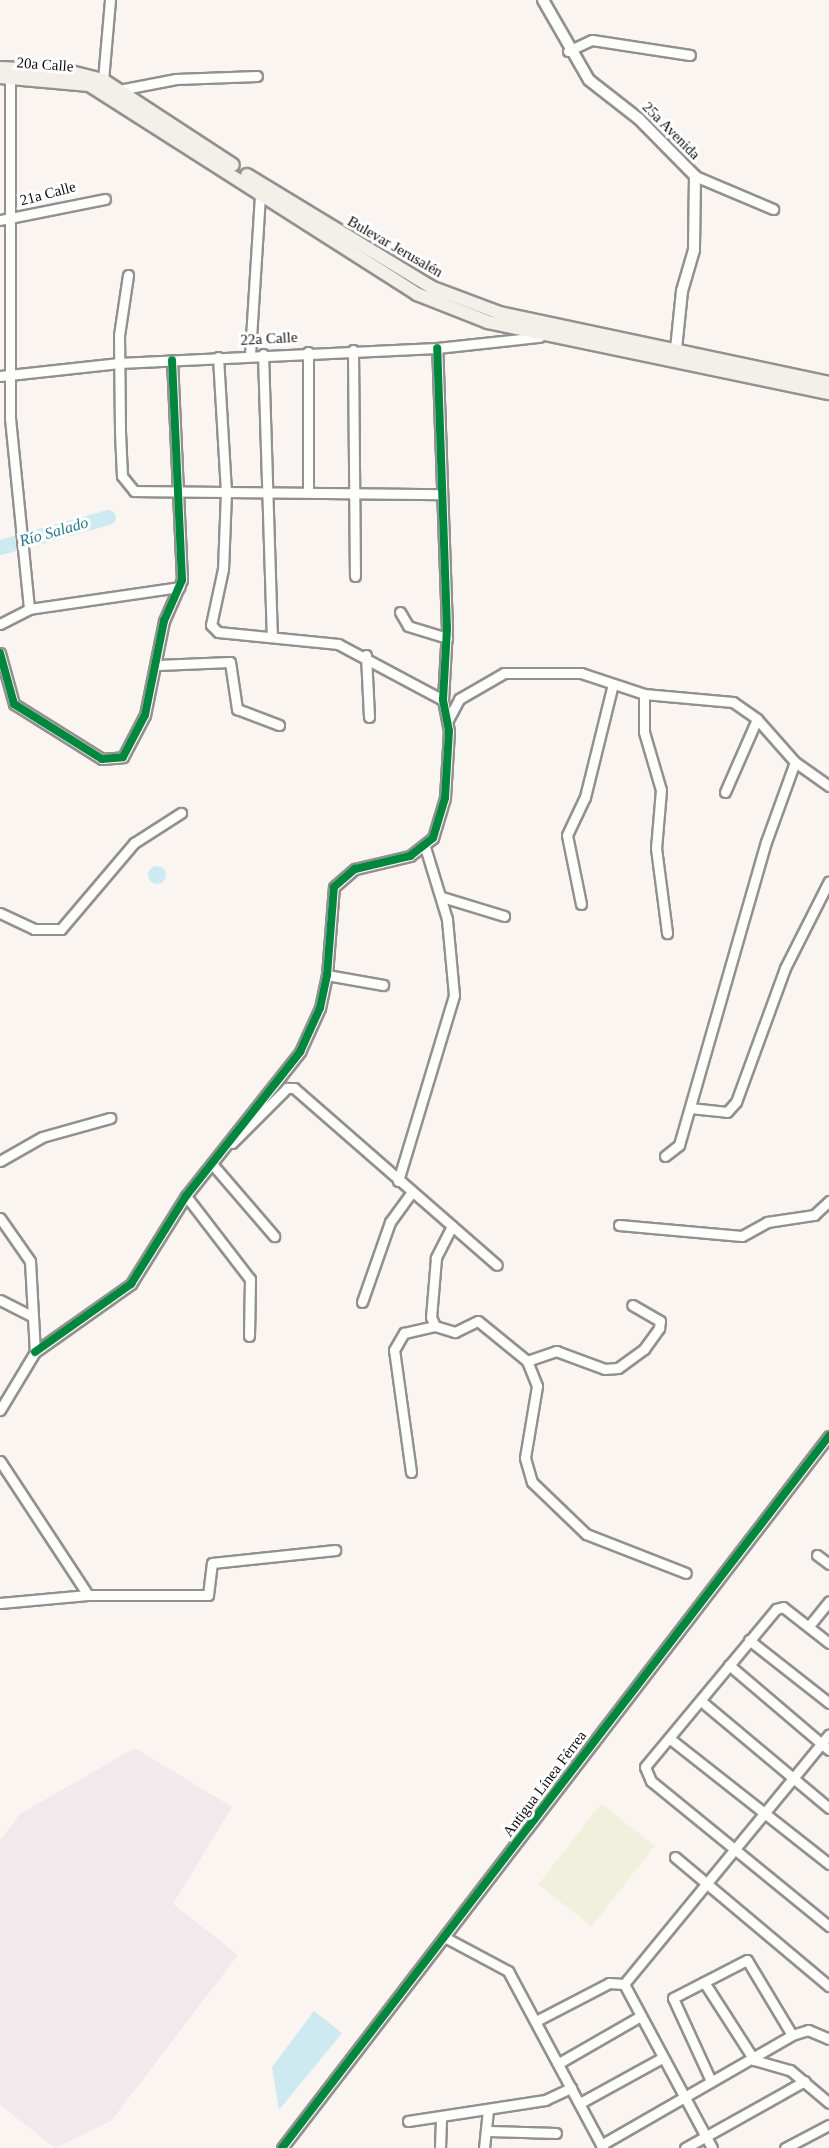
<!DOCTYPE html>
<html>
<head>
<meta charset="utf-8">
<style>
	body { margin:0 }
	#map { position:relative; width:829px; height:2148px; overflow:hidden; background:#faf5f0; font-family:"Times New Roman",serif }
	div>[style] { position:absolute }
	.industrial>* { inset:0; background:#f0eaed }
	.pitch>* { inset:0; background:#f0f0dc; transform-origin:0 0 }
	.water>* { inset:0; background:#cceaef }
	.round { border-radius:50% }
	.river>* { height:15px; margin:-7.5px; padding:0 7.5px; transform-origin:7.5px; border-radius:7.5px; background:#cceaef }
	.roads { filter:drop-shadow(2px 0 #93918f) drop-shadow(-2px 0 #93918f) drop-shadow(0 2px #93918f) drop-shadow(0 -2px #93918f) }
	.minor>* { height:9px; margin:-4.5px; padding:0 4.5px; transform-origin:4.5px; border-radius:4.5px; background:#fefefd }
	.tertiary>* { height:10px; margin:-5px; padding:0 5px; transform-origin:5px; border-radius:5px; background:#fefefd }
	.secondary>* { height:12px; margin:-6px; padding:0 6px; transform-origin:6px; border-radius:6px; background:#f3efe9 }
	.cycleway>* { height:8px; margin:-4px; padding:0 4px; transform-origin:4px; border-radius:4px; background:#00873e }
	span { translate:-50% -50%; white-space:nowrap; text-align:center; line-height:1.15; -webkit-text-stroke:6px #fff; paint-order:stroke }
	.street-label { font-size:15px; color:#0c0c0c }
	.water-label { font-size:16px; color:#26788d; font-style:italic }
</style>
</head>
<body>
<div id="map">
	<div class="industrial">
		<div style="clip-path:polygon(135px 1748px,232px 1807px,173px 1904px,238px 1955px,111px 2121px,55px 2148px,0 2105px,0 1840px,20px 1814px)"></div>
	</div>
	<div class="pitch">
		<div style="left:601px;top:1804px;width:68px;height:102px;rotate:38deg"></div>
	</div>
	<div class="water">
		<div class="round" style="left:148px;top:866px;width:18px;height:18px"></div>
		<div style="clip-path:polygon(314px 2011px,342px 2033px,279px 2110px,272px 2067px)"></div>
	</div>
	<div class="river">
		<div style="left:0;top:547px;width:112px;rotate:-15.5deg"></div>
	</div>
	<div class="roads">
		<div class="minor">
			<div style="left:568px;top:51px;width:26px;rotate:-25deg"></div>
			<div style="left:592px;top:40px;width:99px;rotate:8.7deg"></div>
			<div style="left:10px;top:77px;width:341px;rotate:90deg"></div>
			<div style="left:10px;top:418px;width:192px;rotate:84.3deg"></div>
			<div style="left:103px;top:80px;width:80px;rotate:-85deg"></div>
			<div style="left:119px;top:90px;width:58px;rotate:-10.9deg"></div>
			<div style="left:176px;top:79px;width:81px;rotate:-2.1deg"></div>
			<div style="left:695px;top:176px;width:85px;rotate:22.9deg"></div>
			<div style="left:0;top:220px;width:107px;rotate:-11.3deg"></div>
			<div style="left:128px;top:275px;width:61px;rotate:98.5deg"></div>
			<div style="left:119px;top:335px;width:97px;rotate:89.4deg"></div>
			<div style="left:120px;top:432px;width:44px;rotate:87.4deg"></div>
			<div style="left:122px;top:476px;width:19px;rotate:51deg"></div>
			<div style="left:134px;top:491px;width:306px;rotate:0.6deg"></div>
			<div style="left:353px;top:350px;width:226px;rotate:89.5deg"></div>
			<div style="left:308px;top:352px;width:139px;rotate:90deg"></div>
			<div style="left:250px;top:354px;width:161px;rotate:-86.4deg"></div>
			<div style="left:263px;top:354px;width:283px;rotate:88.2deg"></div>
			<div style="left:218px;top:357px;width:135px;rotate:86.6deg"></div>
			<div style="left:226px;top:492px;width:77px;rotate:92.2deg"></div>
			<div style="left:223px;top:569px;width:57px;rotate:102.1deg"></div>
			<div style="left:211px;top:625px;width:10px;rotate:45deg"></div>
			<div style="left:218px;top:632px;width:121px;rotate:5.7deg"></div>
			<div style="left:338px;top:644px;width:119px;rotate:28.1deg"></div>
			<div style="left:0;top:376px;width:120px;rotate:-6.2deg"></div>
			<div style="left:119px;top:363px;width:318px;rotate:-2.7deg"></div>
			<div style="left:437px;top:348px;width:103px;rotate:-6.2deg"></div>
			<div style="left:400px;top:612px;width:16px;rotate:60deg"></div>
			<div style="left:408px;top:626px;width:41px;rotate:17.1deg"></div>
			<div style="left:0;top:624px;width:33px;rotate:-27deg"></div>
			<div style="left:29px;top:609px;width:152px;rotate:-8.3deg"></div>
			<div style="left:0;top:653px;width:53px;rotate:74.6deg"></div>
			<div style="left:14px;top:704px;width:104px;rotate:32deg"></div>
			<div style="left:102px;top:759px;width:21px;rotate:-5deg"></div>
			<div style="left:123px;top:757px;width:47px;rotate:-62.4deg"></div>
			<div style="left:145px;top:715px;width:96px;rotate:-78.6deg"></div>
			<div style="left:164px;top:621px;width:45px;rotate:-66.3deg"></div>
			<div style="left:182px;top:580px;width:220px;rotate:-92.6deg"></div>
			<div style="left:366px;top:655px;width:62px;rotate:87.2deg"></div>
			<div style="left:158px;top:665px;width:72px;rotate:-2.4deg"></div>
			<div style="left:230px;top:662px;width:48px;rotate:81.5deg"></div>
			<div style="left:237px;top:709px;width:45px;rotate:20.9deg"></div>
			<div style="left:644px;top:694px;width:38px;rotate:90deg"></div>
			<div style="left:644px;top:732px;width:60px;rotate:73.7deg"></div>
			<div style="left:661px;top:790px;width:58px;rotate:94.9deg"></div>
			<div style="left:656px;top:848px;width:86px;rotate:82.6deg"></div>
			<div style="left:448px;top:720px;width:24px;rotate:-62deg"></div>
			<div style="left:459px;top:699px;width:52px;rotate:-30deg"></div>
			<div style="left:504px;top:673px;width:77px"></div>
			<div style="left:581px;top:673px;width:66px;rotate:18.4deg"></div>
			<div style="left:644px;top:694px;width:89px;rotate:5.1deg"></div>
			<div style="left:733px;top:702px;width:29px;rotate:35deg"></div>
			<div style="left:757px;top:719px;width:57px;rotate:48.5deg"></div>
			<div style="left:795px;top:762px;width:42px;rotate:35.2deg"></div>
			<div style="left:725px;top:792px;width:80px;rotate:-66.3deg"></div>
			<div style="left:442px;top:897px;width:65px;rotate:17deg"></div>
			<div style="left:581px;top:904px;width:70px;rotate:-101.5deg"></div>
			<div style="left:567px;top:835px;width:42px;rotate:-64.7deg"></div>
			<div style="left:585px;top:797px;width:116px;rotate:-76.1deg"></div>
			<div style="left:0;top:913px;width:38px;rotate:25deg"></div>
			<div style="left:34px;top:929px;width:27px"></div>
			<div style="left:61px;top:929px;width:113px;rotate:-49.7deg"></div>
			<div style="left:134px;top:843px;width:56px;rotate:-32.6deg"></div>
			<div style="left:327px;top:975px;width:57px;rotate:10.1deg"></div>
			<div style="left:690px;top:1108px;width:37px;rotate:6deg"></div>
			<div style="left:727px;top:1112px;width:13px;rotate:-48deg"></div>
			<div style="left:736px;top:1102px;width:143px;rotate:-69.9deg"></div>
			<div style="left:785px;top:968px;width:97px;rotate:-63.2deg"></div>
			<div style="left:232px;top:1143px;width:78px;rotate:-45deg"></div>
			<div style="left:287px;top:1088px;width:7px"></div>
			<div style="left:294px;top:1088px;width:269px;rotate:41.1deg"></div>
			<div style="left:665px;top:1156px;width:18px;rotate:-38deg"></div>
			<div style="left:679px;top:1145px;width:315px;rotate:-74deg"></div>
			<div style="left:766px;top:842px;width:85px;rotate:-70.1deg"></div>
			<div style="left:0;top:1161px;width:48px;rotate:-29.7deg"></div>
			<div style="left:42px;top:1137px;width:71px;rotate:-15.6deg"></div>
			<div style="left:213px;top:1165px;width:94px;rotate:49.3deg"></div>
			<div style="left:398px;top:1181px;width:194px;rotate:-73.2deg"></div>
			<div style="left:454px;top:995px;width:76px;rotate:-95.3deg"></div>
			<div style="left:447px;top:919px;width:75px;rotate:-107deg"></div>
			<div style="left:186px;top:1196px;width:105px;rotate:52.4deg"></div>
			<div style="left:250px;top:1279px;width:57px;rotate:91deg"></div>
			<div style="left:0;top:1218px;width:52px;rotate:55.1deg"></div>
			<div style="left:30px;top:1261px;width:91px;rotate:86.9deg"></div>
			<div style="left:35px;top:1352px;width:68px;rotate:121.1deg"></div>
			<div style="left:619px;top:1225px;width:123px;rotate:5.1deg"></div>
			<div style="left:742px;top:1236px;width:29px;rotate:-29deg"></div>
			<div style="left:767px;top:1222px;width:48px;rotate:-8.5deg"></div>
			<div style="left:814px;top:1215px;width:21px;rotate:-43deg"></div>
			<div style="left:452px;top:1226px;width:36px;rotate:117deg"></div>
			<div style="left:436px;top:1258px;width:59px;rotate:94.8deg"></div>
			<div style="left:431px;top:1317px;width:10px;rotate:66deg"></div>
			<div style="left:435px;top:1326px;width:21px;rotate:17deg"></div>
			<div style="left:455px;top:1332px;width:25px;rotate:-26deg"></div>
			<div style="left:478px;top:1321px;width:63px;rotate:39.2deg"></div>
			<div style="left:527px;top:1361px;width:27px;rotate:68deg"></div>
			<div style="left:537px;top:1386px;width:73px;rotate:99.5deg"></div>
			<div style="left:525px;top:1458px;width:25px;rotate:74deg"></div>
			<div style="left:532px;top:1482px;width:75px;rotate:43.9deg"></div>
			<div style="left:586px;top:1534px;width:107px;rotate:21.3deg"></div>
			<div style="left:0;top:1300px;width:37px;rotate:27deg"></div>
			<div style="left:362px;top:1302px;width:85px;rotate:-70.7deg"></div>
			<div style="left:390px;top:1222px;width:37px;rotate:-54deg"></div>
			<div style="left:35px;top:1352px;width:118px;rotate:-35.3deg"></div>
			<div style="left:131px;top:1284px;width:104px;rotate:-58deg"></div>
			<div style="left:186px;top:1196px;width:184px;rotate:-51.6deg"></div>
			<div style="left:300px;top:1052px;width:48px;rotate:-65.6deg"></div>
			<div style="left:320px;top:1008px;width:34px;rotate:-78deg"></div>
			<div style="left:327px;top:975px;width:88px;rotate:-85.5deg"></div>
			<div style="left:334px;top:887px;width:28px;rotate:-41deg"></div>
			<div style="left:355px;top:869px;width:57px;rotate:-13.3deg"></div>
			<div style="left:410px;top:856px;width:29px;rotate:-38deg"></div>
			<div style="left:433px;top:838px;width:42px;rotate:-73.3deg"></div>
			<div style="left:445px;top:798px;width:67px;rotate:-86.6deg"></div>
			<div style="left:449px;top:731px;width:32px;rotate:-101deg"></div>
			<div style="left:443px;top:700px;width:71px;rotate:-86.8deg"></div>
			<div style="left:447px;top:629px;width:281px;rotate:-92deg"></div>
			<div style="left:527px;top:1361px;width:31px;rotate:-19deg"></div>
			<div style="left:556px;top:1351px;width:52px;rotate:20.2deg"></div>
			<div style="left:605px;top:1369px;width:13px;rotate:-4deg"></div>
			<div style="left:618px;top:1368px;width:32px;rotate:-36deg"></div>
			<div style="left:644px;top:1349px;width:26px;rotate:-54deg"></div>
			<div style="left:659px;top:1328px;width:7px;rotate:-82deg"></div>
			<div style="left:660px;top:1321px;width:32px;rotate:-150deg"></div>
			<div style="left:0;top:1461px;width:160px;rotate:56.7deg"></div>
			<div style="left:411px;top:1472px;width:123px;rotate:-97.9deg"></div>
			<div style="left:394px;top:1350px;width:20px;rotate:-60deg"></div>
			<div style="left:404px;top:1333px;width:32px;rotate:-13deg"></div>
			<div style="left:817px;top:1555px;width:15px;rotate:37deg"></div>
			<div style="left:0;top:1603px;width:88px;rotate:-5.2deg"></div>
			<div style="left:88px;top:1595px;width:120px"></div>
			<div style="left:208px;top:1595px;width:32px;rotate:-83deg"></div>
			<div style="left:212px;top:1563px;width:124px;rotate:-6deg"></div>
			<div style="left:809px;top:1626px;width:32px;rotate:-51deg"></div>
			<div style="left:749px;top:1640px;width:102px;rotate:38.2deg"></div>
			<div style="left:829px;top:1643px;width:58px;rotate:-142deg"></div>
			<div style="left:783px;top:1607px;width:7px;rotate:164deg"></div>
			<div style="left:776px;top:1609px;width:205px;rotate:129.7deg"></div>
			<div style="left:645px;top:1767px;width:15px;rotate:67deg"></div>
			<div style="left:651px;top:1781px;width:230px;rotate:39.2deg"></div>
			<div style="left:729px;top:1665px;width:131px;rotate:40.4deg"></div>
			<div style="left:701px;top:1701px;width:167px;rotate:39.9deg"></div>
			<div style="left:669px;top:1738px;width:204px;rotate:38.2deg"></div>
			<div style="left:675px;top:1857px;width:201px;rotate:40deg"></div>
			<div style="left:448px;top:1939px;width:68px;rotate:28.1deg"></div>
			<div style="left:508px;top:1971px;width:201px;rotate:61.8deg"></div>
			<div style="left:704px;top:1982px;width:93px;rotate:57.3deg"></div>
			<div style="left:754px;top:2060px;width:37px;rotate:16deg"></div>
			<div style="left:790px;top:2070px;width:51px;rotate:40.2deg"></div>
			<div style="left:536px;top:2021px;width:82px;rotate:-27.5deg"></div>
			<div style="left:609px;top:1983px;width:15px;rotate:4deg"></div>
			<div style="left:559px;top:2063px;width:92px;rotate:-29.9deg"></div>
			<div style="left:711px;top:2081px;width:91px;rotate:-114.6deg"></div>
			<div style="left:673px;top:1998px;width:83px;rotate:-27.2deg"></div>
			<div style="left:747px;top:1960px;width:87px;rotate:59deg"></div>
			<div style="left:580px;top:2103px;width:94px;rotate:-28.8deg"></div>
			<div style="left:408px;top:2121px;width:139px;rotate:-8.7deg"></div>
			<div style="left:545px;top:2100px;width:29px;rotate:-25deg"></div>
			<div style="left:489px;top:2131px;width:67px;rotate:1.7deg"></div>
			<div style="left:601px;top:2145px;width:220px;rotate:-29.9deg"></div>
			<div style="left:792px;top:2035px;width:17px;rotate:-17deg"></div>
			<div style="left:808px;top:2030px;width:23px;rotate:23deg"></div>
			<div style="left:282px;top:2148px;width:898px;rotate:-52.47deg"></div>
			<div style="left:440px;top:2148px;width:29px;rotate:-88deg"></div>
			<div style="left:484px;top:2148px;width:39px;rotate:-84deg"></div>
			<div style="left:685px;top:2148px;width:137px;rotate:-29.2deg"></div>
			<div style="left:712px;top:2148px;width:186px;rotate:-118.2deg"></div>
			<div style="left:624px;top:1984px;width:323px;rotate:-50.6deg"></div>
			<div style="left:785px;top:2148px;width:50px;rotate:-27.6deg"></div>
		</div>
		<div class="tertiary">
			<div style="left:543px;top:0;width:92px;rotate:60.1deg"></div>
			<div style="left:589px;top:80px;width:63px;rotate:38deg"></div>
			<div style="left:639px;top:119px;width:80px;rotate:45.5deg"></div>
			<div style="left:695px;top:176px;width:74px;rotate:90.8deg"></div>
			<div style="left:694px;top:250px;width:43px;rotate:106.3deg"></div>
			<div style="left:682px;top:291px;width:58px;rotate:95.9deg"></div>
		</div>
		<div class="secondary">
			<div style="left:0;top:68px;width:67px;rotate:2.6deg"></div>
			<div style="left:67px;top:71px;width:37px;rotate:14deg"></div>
			<div style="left:103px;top:80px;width:155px;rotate:33.2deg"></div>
			<div style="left:0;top:77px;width:89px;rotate:5.1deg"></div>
			<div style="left:89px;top:85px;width:389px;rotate:32.5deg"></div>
			<div style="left:417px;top:294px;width:76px;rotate:21.5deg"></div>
			<div style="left:488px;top:322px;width:348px;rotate:11.8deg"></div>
			<div style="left:247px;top:175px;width:218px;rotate:31.3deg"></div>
			<div style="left:433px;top:288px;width:72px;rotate:20.5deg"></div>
			<div style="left:500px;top:313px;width:336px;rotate:12deg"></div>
		</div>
	</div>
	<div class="cycleway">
		<div style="left:0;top:653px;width:53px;rotate:74.6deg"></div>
		<div style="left:14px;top:704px;width:104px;rotate:32deg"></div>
		<div style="left:102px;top:759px;width:21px;rotate:-5deg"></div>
		<div style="left:123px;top:757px;width:47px;rotate:-62.4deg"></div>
		<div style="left:145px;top:715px;width:96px;rotate:-78.6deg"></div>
		<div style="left:164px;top:621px;width:45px;rotate:-66.3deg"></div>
		<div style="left:182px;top:580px;width:220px;rotate:-92.6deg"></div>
		<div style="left:35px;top:1352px;width:118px;rotate:-35.3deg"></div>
		<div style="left:131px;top:1284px;width:104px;rotate:-58deg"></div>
		<div style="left:186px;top:1196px;width:184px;rotate:-51.6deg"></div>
		<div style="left:300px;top:1052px;width:48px;rotate:-65.6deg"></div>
		<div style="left:320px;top:1008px;width:34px;rotate:-78deg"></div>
		<div style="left:327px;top:975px;width:88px;rotate:-85.5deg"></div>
		<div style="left:334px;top:887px;width:28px;rotate:-41deg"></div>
		<div style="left:355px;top:869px;width:57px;rotate:-13.3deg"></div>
		<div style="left:410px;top:856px;width:29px;rotate:-38deg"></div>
		<div style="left:433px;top:838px;width:42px;rotate:-73.3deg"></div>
		<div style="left:445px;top:798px;width:67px;rotate:-86.6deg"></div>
		<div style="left:449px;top:731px;width:32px;rotate:-101deg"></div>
		<div style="left:443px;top:700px;width:71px;rotate:-86.8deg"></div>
		<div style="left:447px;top:629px;width:281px;rotate:-92deg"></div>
		<div style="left:282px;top:2148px;width:898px;rotate:-52.47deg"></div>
	</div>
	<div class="street-label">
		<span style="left:45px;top:65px;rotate:4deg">20a Calle</span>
		<span style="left:671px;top:131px;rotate:45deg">25a Avenida</span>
		<span style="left:48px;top:194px;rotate:-15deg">21a Calle</span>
		<span style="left:395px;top:247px;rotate:30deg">Bulevar Jerusalén</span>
		<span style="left:269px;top:339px;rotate:-3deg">22a Calle</span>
		<span style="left:545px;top:1784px;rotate:-53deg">Antigua Línea Férrea</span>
	</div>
	<div class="water-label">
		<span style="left:54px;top:532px;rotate:-16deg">Río Salado</span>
	</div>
</div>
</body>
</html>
